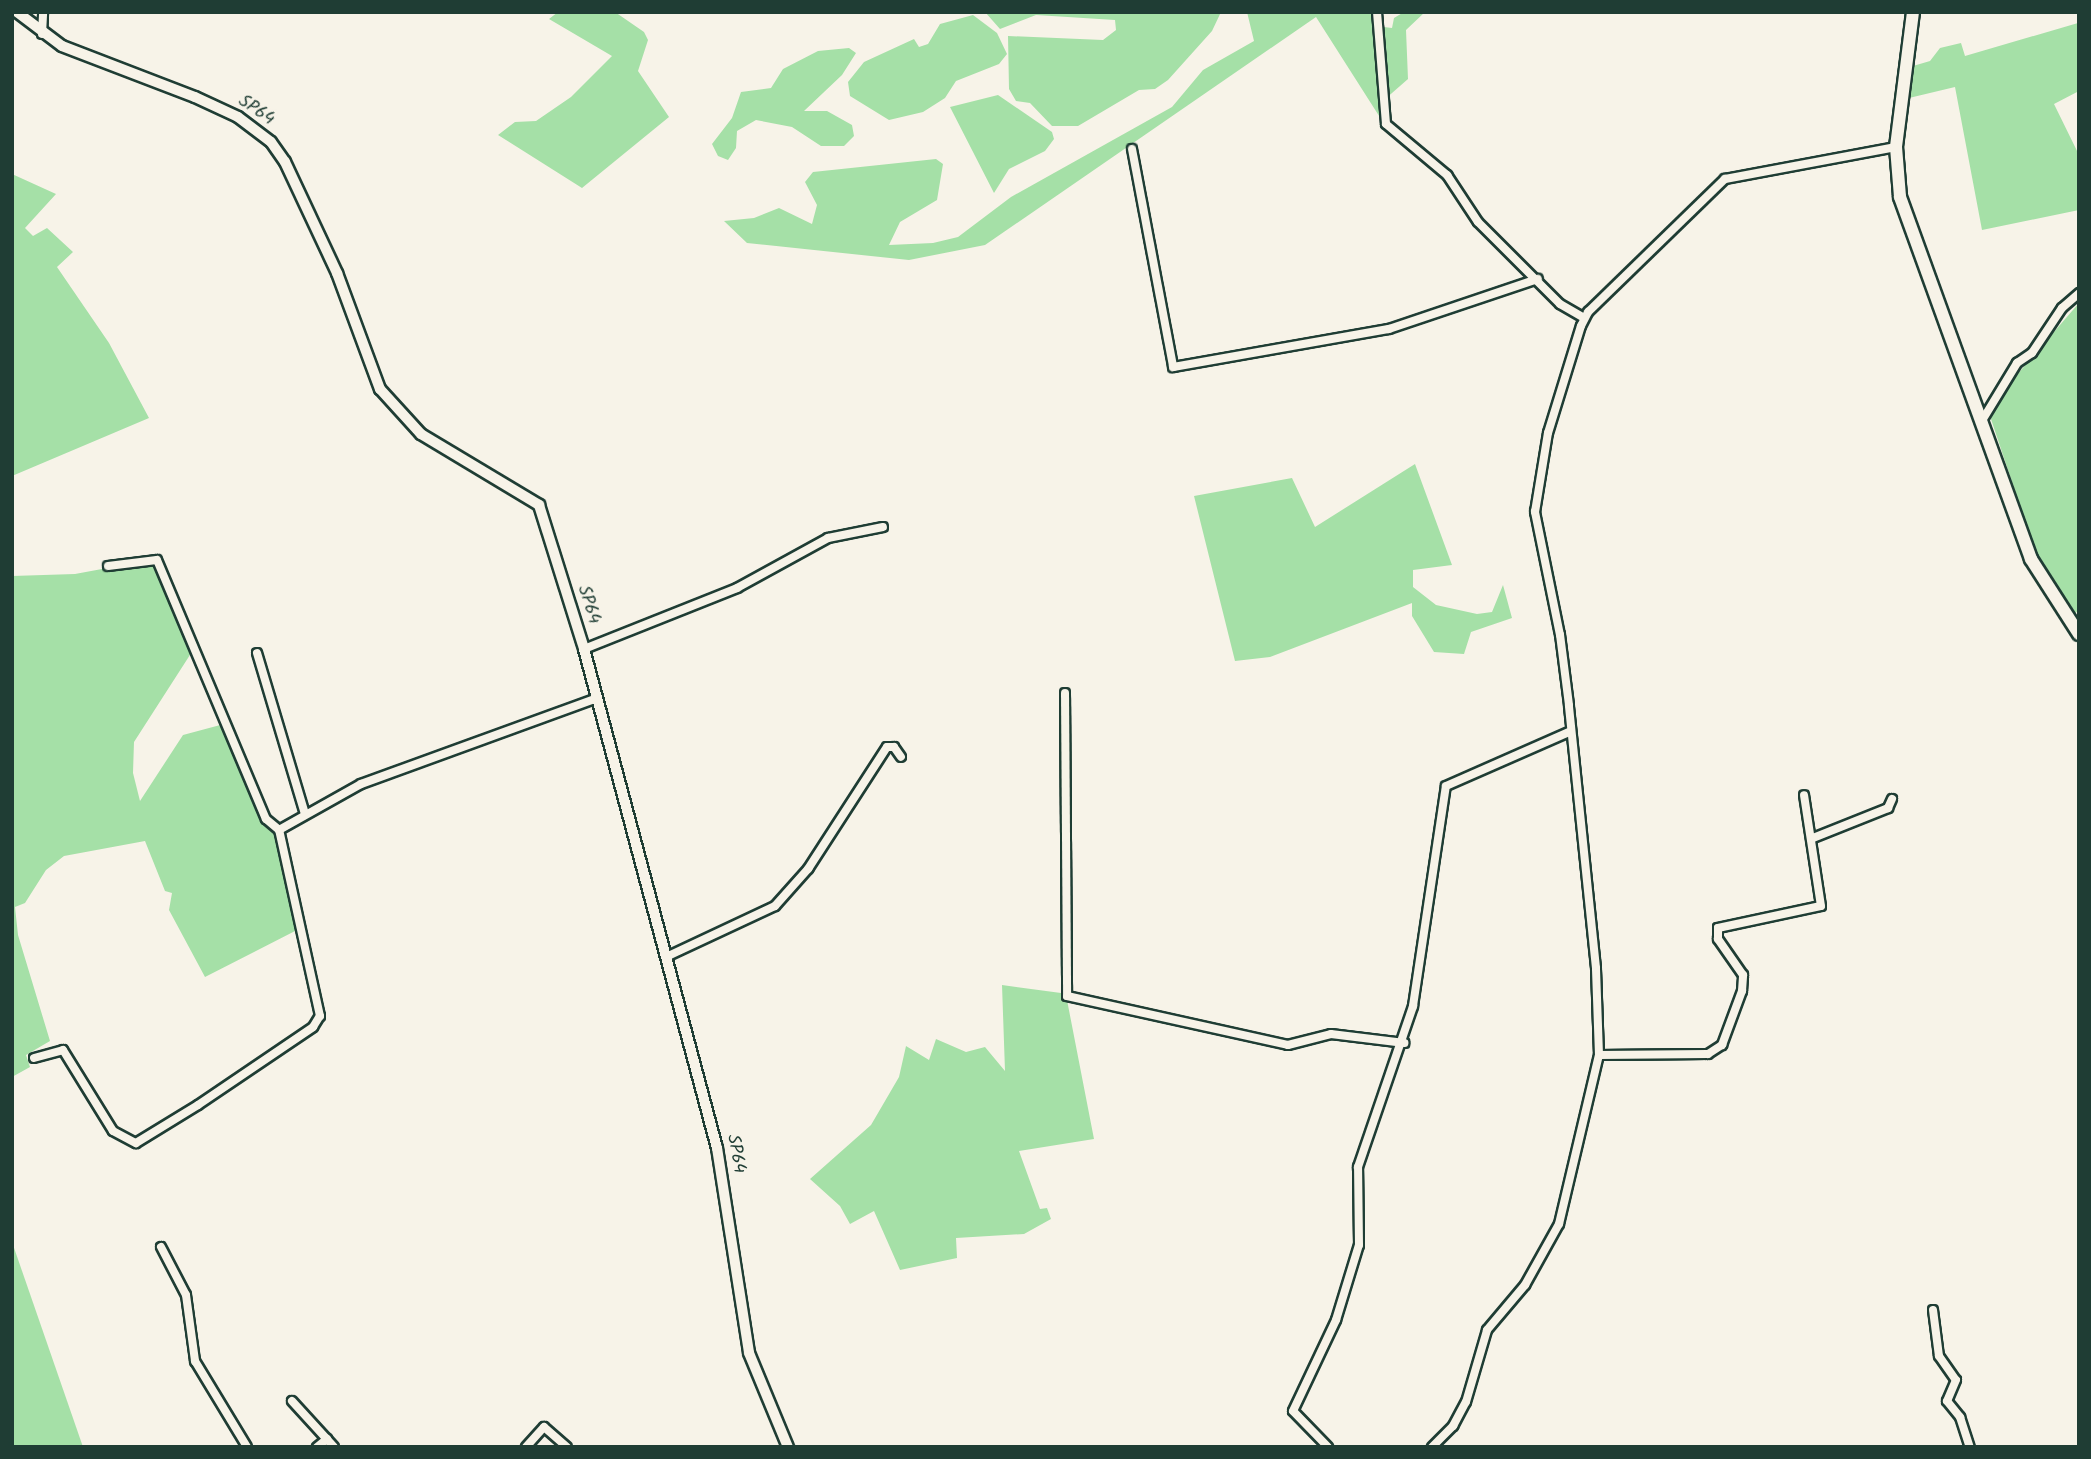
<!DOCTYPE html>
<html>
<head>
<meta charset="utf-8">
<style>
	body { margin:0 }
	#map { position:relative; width:2091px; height:1459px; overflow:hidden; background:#f7f3e8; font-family:Kalam,sans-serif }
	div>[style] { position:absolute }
	.green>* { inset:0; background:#a5e0a7 }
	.roads { filter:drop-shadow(2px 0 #1f3d34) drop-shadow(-2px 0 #1f3d34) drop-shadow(0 2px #1f3d34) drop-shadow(0 -2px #1f3d34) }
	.minor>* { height:8px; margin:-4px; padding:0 4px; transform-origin:4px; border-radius:4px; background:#f7f3e8 }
	.tertiary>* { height:10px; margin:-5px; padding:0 5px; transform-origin:5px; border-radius:5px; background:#f7f3e8 }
	.secondary>* { height:12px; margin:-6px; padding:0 6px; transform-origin:6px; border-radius:6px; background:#f7f3e8 }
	span { translate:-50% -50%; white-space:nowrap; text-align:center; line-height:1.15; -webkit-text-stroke:5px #f7f3e8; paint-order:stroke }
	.street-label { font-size:18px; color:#1f3d34 }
	.frame { position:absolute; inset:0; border:14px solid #1f3d34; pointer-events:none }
</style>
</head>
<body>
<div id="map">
	<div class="green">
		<div style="clip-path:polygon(558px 12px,615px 12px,644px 32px,648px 40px,638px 71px,669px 117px,582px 188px,498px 135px,515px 122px,536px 121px,571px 97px,612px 56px,549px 19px)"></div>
		<div style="clip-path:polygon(985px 12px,1221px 12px,1212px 31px,1168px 80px,1155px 89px,1139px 90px,1078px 126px,1052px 126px,1030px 103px,1016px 101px,1009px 89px,1008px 36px,1103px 40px,1116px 30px,1115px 20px,1036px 15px,1000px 29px)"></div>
		<div style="clip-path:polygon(1247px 12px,1375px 12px,1376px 26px,1392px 28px,1394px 18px,1404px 12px,1425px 12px,1406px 30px,1408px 79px,1384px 100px,1387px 118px,1381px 119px,1316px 17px,985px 245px,909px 260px,747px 243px,724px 221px,754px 218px,779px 208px,812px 224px,817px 205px,805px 182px,813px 172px,936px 159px,943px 164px,937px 200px,900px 222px,889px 245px,933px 243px,958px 237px,1011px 197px,1172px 107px,1203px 70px,1254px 41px)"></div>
		<div style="clip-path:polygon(973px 15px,997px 33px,1007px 54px,999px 64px,956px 81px,945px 98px,923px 112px,889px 120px,850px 96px,848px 82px,864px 62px,914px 39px,919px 47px,928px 44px,940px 24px)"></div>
		<div style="clip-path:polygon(2078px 23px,2079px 91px,2054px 104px,2079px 155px,2079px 210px,1982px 230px,1955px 87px,1909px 98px,1913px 66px,1930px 61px,1940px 48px,1961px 43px,1965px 56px)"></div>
		<div style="clip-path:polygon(849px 48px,856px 53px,842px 75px,804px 111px,827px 111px,852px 125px,854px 136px,844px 146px,821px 146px,792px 127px,756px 120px,737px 131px,736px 148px,728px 160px,718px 156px,712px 144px,732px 118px,741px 92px,771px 88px,783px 69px,818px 51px)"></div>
		<div style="clip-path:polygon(998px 95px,1052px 132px,1054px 139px,1045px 151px,1009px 169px,994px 193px,950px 107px)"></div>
		<div style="clip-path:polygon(12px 174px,56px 194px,25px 228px,33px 236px,47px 228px,73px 252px,57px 267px,109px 343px,149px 418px,12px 476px)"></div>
		<div style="clip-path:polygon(2079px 303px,2079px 609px,2074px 615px,2041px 569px,1990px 416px,2008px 385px)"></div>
		<div style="clip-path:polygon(1415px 464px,1452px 565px,1413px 570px,1413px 587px,1436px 605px,1477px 614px,1492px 612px,1503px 585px,1512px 618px,1471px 632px,1464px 654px,1434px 652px,1412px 616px,1412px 603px,1270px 657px,1235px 661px,1194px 496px,1292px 478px,1315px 527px)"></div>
		<div style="clip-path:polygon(145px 561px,160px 566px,197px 644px,134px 742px,133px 773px,140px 801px,183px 735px,224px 724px,276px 833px,297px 930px,205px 977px,169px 910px,172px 893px,165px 891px,145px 841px,64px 856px,46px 870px,25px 903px,15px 907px,18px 935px,50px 1041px,26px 1055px,30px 1067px,12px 1077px,12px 576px,75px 574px)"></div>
		<div style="clip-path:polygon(1002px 985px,1061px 993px,1067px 1000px,1094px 1139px,1019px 1151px,1040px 1209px,1047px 1208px,1051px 1219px,1024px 1234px,956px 1238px,957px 1258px,900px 1270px,874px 1211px,850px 1224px,840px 1206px,810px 1179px,871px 1125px,899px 1077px,906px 1046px,929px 1060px,936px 1039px,966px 1052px,985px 1047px,1005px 1071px)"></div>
		<div style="clip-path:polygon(12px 1242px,83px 1447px,12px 1447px)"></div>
	</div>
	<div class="roads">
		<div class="minor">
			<div style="left:1377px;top:12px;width:112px;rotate:85.4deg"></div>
			<div style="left:1386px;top:124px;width:80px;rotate:39.9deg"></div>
			<div style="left:1447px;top:175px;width:56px;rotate:56.6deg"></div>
			<div style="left:1478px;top:222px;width:116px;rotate:45deg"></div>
			<div style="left:1560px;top:304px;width:28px;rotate:30deg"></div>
			<div style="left:42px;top:34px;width:22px;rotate:-87deg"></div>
			<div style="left:1132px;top:149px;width:222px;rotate:79.3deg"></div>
			<div style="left:1173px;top:367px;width:219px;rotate:-10deg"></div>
			<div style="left:1389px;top:329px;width:157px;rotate:-18.6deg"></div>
			<div style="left:1983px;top:419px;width:66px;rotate:-58.7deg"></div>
			<div style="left:2017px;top:363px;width:18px;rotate:-34deg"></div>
			<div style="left:2032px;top:353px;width:54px;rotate:-56.3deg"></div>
			<div style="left:2062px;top:308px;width:23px;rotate:-41deg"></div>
			<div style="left:108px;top:566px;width:49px;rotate:-7deg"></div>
			<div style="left:157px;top:560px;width:281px;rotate:67.2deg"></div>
			<div style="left:266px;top:819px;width:17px;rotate:40deg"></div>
			<div style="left:584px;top:649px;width:165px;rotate:-21.7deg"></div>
			<div style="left:737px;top:588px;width:104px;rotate:-28.8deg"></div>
			<div style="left:828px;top:538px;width:56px;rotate:-11.3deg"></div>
			<div style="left:257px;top:653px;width:168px;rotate:73.4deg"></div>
			<div style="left:1065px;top:693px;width:303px;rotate:89.6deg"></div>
			<div style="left:1067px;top:996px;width:226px;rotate:12.5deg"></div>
			<div style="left:1288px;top:1045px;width:44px;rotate:-14.3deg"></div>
			<div style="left:1331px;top:1034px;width:74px;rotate:7deg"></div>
			<div style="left:1813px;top:838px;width:81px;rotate:-21.8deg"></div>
			<div style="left:1888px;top:808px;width:10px;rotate:-66deg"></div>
			<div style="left:666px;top:957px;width:120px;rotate:-25.1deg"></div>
			<div style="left:775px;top:906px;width:50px;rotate:-48.3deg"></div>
			<div style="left:808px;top:869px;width:145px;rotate:-57.1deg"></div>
			<div style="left:887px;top:747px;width:7px"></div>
			<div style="left:894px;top:747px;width:12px;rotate:55deg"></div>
			<div style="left:1599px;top:1055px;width:109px;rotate:-0.5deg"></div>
			<div style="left:1708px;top:1054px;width:17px;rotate:-33deg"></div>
			<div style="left:1722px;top:1045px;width:58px;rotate:-69.7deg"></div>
			<div style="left:1742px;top:991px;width:16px;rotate:-86deg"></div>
			<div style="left:1743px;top:975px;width:44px;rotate:-124.8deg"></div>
			<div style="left:1718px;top:939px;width:11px;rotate:-90deg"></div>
			<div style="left:1718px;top:928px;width:105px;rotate:-12.1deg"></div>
			<div style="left:1821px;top:906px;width:112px;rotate:-98.7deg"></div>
			<div style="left:34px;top:1058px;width:30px;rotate:-15deg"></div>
			<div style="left:63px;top:1050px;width:95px;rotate:58.3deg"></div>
			<div style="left:113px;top:1131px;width:26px;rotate:28deg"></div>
			<div style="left:136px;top:1143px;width:73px;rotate:-31.5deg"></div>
			<div style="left:198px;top:1105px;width:139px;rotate:-34.1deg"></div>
			<div style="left:313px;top:1027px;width:13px;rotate:-58deg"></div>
			<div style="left:320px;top:1016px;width:190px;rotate:-102.4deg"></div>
			<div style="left:279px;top:830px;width:94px;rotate:-29.3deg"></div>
			<div style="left:361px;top:784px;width:249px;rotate:-20deg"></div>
			<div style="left:161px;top:1247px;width:54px;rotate:62.5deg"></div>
			<div style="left:186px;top:1295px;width:67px;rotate:82.2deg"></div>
			<div style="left:195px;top:1361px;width:100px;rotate:58.8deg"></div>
			<div style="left:1933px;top:1310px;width:46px;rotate:82.6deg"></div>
			<div style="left:1939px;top:1356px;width:29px;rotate:55deg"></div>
			<div style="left:1956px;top:1380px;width:23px;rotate:113deg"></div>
			<div style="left:1947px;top:1401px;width:21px;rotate:51deg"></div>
			<div style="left:1960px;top:1417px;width:32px;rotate:72deg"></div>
			<div style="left:292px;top:1401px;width:62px;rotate:47.6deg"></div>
			<div style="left:317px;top:1447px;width:13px;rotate:-39deg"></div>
			<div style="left:526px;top:1447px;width:27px;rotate:-48deg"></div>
			<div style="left:544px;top:1427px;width:30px;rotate:41deg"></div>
			<div style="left:1328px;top:1447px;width:50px;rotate:-134.2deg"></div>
			<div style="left:1293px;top:1411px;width:101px;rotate:-64.7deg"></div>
			<div style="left:1336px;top:1320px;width:78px;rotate:-73deg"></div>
			<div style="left:1359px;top:1245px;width:78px;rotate:-90.7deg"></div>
			<div style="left:1358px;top:1167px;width:170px;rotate:-71.1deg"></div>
			<div style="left:1413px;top:1006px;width:222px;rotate:-81.5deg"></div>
			<div style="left:1446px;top:786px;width:134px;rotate:-23.7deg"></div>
			<div style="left:1432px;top:1447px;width:30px;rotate:-45deg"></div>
			<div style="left:1453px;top:1426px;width:27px;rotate:-62deg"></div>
			<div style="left:1466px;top:1402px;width:75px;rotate:-73.7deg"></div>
			<div style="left:1487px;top:1330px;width:59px;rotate:-49.8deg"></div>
			<div style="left:1525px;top:1285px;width:70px;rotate:-60.9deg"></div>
			<div style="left:1559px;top:1224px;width:174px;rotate:-76.7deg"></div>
			<div style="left:1599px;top:1055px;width:87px;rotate:-92deg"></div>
			<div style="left:1596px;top:968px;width:264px;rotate:-95.9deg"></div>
			<div style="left:1569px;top:705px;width:71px;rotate:-97.3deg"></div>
			<div style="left:1560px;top:635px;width:126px;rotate:-101.5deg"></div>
			<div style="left:1535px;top:512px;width:80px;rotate:-80.7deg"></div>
			<div style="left:1548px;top:433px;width:112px;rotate:-72.9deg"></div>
			<div style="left:1581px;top:326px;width:16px;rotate:-63deg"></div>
			<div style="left:1588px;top:312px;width:191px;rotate:-44.2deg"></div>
			<div style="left:1725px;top:179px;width:174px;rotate:-10.6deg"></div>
		</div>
		<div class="tertiary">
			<div style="left:17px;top:12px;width:56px;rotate:37.1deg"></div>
			<div style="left:62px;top:46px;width:142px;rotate:21deg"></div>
			<div style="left:195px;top:97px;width:47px;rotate:24.9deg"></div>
			<div style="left:238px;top:117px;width:41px;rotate:37.1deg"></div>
			<div style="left:271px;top:142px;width:24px;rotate:55deg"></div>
			<div style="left:285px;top:162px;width:123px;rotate:64.9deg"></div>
			<div style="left:337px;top:273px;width:124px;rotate:69.7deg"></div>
			<div style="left:380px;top:389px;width:61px;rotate:47.7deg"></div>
			<div style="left:421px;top:434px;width:138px;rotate:31deg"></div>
			<div style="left:539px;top:505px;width:151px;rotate:72.6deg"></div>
			<div style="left:584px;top:649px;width:516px;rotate:75.08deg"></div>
			<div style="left:717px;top:1148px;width:207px;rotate:81.1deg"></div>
			<div style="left:749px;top:1353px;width:102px;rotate:67.5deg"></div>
		</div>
		<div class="secondary">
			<div style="left:1913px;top:12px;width:136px;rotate:97.2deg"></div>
			<div style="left:1896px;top:147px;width:50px;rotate:85.4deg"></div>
			<div style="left:1900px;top:197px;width:385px;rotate:70.1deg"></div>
			<div style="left:2031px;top:559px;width:89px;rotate:57.4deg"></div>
		</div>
	</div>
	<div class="street-label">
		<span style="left:256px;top:111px;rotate:34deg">SP64</span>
		<span style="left:588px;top:605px;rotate:72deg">SP64</span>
		<span style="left:735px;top:1154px;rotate:79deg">SP64</span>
	</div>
	<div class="frame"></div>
</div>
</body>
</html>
